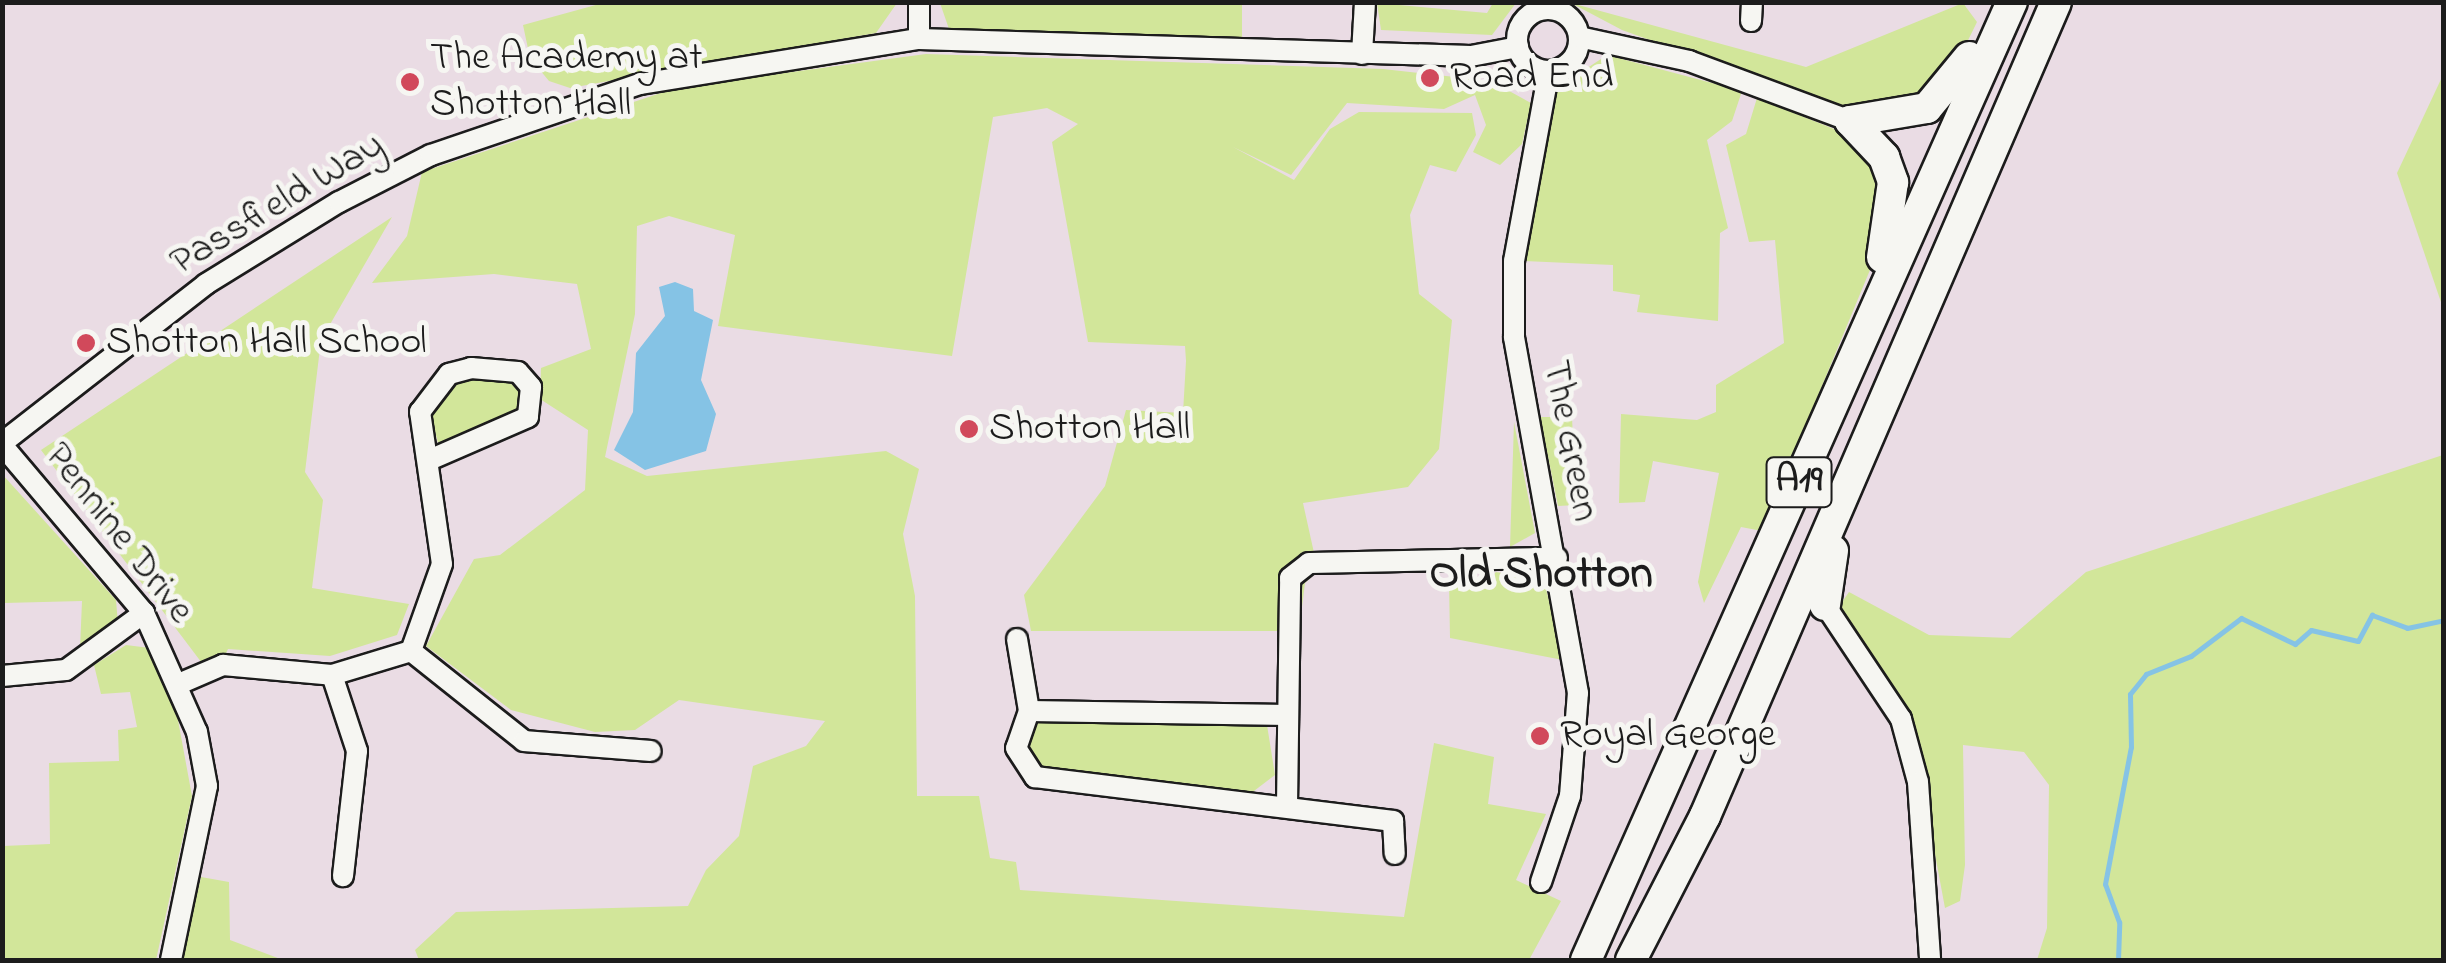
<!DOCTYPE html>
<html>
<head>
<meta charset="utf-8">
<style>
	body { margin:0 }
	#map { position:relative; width:2446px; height:963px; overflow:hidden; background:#eadce4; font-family:"Indie Flower",sans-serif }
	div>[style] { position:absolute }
	.green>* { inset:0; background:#d2e69a }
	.water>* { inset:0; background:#85c3e5 }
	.stream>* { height:5px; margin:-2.5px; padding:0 2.5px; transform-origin:2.5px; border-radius:2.5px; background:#85c3e5 }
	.roads { filter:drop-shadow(2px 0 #1c1c1c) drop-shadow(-2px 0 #1c1c1c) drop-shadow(0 2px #1c1c1c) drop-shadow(0 -2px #1c1c1c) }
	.minor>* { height:20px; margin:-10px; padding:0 10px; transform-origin:10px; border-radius:10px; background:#f6f6f2 }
	.minor>.ring { margin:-10px; padding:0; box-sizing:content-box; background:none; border:20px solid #f6f6f2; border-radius:50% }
	.highway>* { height:30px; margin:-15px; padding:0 15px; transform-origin:15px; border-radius:15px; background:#f6f6f2 }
	.dots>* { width:28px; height:28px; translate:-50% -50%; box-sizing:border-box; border:5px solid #f6f6f2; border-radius:50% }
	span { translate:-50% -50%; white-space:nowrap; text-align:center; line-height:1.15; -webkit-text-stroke:10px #f6f6f2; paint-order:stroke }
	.shield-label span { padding:2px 8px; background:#f6f6f2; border:2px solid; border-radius:8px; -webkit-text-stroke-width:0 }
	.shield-label { font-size:38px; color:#1c1c1c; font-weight:700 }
	.poi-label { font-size:40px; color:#1c1c1c }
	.left { translate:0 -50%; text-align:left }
	.street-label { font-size:40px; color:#1c1c1c }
	.quarter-label { font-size:45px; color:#1c1c1c; font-weight:700 }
	.frame { position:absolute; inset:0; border:5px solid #1c1c1c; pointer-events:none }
</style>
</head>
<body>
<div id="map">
	<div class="green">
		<div style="clip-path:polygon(603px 3px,603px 2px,897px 3px,876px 33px,570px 88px,549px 81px,530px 58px,523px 25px)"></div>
		<div style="clip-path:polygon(940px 3px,1242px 3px,1242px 38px,965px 35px,949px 29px)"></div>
		<div style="clip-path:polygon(1377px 3px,1487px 13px,1493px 3px,1516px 3px,1492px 35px,1381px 30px)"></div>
		<div style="clip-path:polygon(1571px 3px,1806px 67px,1963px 3px,1977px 22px,1948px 81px,1909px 107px,1853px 113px,1622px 30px)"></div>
		<div style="clip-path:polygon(926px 54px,1383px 69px,1491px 81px,1531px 103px,1522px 144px,1500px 165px,1473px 152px,1486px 125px,1475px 95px,1444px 109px,1347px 103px,1291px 175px,1233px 147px,1294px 180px,1330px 129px,1359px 112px,1472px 113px,1476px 135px,1456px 172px,1430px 165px,1410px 215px,1419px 294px,1452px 320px,1439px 449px,1408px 487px,1303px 503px,1318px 571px,1305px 583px,1299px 631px,1031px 631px,1024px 595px,1105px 486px,1126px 410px,1183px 413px,1186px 361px,1185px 346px,1088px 342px,1052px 142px,1078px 124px,1047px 108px,993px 117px,952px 356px,718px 326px,735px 235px,669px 216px,637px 226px,635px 314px,605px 457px,647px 476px,886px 451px,919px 469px,903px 534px,915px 596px,917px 796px,979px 796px,990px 858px,1016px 862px,1020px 890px,1404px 917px,1434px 743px,1494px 757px,1488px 804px,1546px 814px,1516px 880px,1561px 901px,1529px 960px,419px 960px,415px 950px,456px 912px,688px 906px,706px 870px,739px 836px,753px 766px,806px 746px,825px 721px,679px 700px,635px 730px,595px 732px,511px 710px,426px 646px,474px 559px,500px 555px,585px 490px,588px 430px,540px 399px,541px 368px,591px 349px,577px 284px,494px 274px,372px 283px,407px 236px,422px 172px,679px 87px)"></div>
		<div style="clip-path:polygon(1607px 55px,1742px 91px,1732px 121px,1707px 140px,1728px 228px,1720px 233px,1718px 321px,1637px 312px,1640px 295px,1613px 291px,1613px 265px,1522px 261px,1557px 88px)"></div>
		<div style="clip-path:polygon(2443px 75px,2444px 75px,2443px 308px,2397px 173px)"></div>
		<div style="clip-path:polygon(1757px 98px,1849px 135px,1881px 172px,1877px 253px,1762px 531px,1741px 527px,1704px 603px,1698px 582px,1719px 473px,1653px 461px,1645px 502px,1619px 503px,1621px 414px,1697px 420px,1716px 412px,1716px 385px,1784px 343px,1775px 240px,1749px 242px,1726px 145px,1746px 134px)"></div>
		<div style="clip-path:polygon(392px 217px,321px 340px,305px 472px,323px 500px,312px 588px,409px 604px,397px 635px,330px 656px,228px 649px,214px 679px,41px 450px)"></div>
		<div style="clip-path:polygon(502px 377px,522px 392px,520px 414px,439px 447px,429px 407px,450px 383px)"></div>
		<div style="clip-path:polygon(1540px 417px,1572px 417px,1576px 505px,1558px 506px)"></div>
		<div style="clip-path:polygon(1514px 422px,1535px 533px,1510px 547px)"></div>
		<div style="clip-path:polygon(2443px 455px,2443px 959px,2037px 960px,2047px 928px,2049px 785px,2024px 752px,1963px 745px,1965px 865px,1960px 901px,1945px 908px,1908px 709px,1838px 608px,1849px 592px,1929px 635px,2010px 638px,2086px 572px)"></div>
		<div style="clip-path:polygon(2px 474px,116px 600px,118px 624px,80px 649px,82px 601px,4px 603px)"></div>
		<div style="clip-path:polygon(1496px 572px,1544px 580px,1563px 660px,1450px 638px,1449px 581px,1486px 582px)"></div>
		<div style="clip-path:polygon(126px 645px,150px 648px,173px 693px,192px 796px,156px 960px,3px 960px,3px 846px,50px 844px,49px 763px,119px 761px,118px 730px,137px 727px,130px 692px,101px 694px,94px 665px)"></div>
		<div style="clip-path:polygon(1034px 719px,1267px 725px,1275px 775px,1250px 794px,1038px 770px,1025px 761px)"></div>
		<div style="clip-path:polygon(201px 877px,229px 882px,230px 940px,283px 960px,181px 960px)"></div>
	</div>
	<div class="water">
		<div style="clip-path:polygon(675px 282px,693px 289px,694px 311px,713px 320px,701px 380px,716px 414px,706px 451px,645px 470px,614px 450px,633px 412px,636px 353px,665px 316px,659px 287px)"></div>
	</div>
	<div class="stream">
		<div style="left:2118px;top:960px;width:38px;rotate:-88deg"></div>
		<div style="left:2119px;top:922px;width:40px;rotate:-110.2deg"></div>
		<div style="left:2105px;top:884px;width:139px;rotate:-79.3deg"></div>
		<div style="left:2131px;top:747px;width:53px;rotate:-91.1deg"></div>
		<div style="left:2130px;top:694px;width:26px;rotate:-51deg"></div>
		<div style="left:2146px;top:674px;width:48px;rotate:-21.8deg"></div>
		<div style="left:2191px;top:656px;width:63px;rotate:-37.2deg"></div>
		<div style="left:2241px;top:618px;width:60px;rotate:25.7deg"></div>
		<div style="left:2295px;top:644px;width:21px;rotate:-41deg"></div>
		<div style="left:2311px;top:630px;width:48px;rotate:13.2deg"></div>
		<div style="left:2358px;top:641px;width:30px;rotate:-62deg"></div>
		<div style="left:2372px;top:615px;width:37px;rotate:20deg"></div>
		<div style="left:2407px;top:628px;width:38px;rotate:-12deg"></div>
	</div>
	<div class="roads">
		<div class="minor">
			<div class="ring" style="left:1517px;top:9px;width:42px;height:42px"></div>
			<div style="left:1751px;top:21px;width:19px;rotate:-87deg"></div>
			<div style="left:1579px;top:37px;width:113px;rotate:12.3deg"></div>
			<div style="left:1689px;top:61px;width:172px;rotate:20.4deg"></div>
			<div style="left:919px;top:39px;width:37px;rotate:-90deg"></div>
			<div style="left:1362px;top:54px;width:52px;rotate:-86.7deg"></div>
			<div style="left:2px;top:443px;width:259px;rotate:-37.9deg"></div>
			<div style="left:206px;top:284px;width:156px;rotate:-31.7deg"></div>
			<div style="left:339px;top:202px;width:103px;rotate:-27.1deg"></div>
			<div style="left:431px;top:155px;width:221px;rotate:-18.8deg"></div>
			<div style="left:640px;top:84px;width:283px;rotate:-9.2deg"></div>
			<div style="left:919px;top:39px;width:552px;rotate:1.76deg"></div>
			<div style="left:1471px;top:56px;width:48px;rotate:-10.8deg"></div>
			<div style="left:2px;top:445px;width:220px;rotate:49.8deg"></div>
			<div style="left:144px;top:613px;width:130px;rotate:66deg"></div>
			<div style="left:197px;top:732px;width:55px;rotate:79.5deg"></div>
			<div style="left:207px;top:786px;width:178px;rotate:101.7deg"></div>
			<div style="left:1825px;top:605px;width:137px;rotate:56.3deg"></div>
			<div style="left:1901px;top:719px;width:65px;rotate:74.9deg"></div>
			<div style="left:1918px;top:782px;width:178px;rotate:86.1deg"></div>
			<div style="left:1017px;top:639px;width:73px;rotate:80.5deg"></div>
			<div style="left:411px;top:651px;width:92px;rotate:-70.4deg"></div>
			<div style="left:442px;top:564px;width:154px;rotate:-98.2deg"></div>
			<div style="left:420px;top:412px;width:48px;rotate:-52.7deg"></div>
			<div style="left:449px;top:374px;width:23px;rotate:-15deg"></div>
			<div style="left:471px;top:368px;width:47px;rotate:4.9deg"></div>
			<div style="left:518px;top:372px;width:20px;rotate:49deg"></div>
			<div style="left:531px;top:387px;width:30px;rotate:96deg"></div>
			<div style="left:528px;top:417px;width:108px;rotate:156.5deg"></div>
			<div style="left:332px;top:675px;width:83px;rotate:-16.9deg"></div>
			<div style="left:411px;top:651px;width:144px;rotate:38.5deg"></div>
			<div style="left:524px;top:741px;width:127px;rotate:4.5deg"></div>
			<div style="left:2px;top:676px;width:64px;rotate:-5.4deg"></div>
			<div style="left:66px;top:670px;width:97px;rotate:-36.2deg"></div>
			<div style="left:181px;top:683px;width:46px;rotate:-23.2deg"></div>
			<div style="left:223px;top:665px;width:109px;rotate:5.2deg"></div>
			<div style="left:332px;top:675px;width:80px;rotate:71.8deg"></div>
			<div style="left:357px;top:751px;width:126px;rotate:96.4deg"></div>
			<div style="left:1288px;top:715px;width:259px;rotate:-179.1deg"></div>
			<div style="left:1029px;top:711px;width:39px;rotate:109deg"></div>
			<div style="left:1016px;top:748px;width:35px;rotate:57deg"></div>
			<div style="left:1035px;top:777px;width:361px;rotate:7deg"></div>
			<div style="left:1393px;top:821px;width:33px;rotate:87deg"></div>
			<div style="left:1287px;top:805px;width:227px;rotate:-89.2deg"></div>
			<div style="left:1290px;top:578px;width:24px;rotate:-38deg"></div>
			<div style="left:1309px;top:563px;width:248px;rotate:-1.2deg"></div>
			<div style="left:1541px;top:882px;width:91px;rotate:-71.4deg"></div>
			<div style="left:1570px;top:796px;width:103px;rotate:-85.6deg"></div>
			<div style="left:1578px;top:693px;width:362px;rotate:-100.2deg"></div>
			<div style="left:1514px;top:337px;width:76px;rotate:-90deg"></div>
			<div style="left:1514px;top:261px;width:193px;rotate:-79.6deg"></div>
		</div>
		<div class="highway">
			<div style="left:1850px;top:121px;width:50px;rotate:46.6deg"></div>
			<div style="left:1884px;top:157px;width:27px;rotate:70deg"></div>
			<div style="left:1893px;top:182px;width:76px;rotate:98.3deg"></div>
			<div style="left:1850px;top:121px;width:78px;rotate:-9.6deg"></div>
			<div style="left:1927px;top:108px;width:66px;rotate:-50.5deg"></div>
			<div style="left:1825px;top:605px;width:55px;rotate:-81.6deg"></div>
			<div style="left:1586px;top:960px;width:1048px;rotate:-66.03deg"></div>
			<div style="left:1631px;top:960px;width:162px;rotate:-62.8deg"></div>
			<div style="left:1705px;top:816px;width:886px;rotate:-66.67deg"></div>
		</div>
	</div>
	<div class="dots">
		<div style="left:1430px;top:78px;background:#d1495b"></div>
		<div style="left:410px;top:82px;background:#d1495b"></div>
		<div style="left:86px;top:343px;background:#d1495b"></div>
		<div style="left:969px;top:429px;background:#d1495b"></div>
		<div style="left:1540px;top:736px;background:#d1495b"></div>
	</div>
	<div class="shield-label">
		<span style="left:1799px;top:482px">A19</span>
	</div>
	<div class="poi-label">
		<span class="left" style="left:430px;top:82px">The Academy at<br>Shotton Hall</span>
		<span class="left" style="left:1450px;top:78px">Road End</span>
		<span class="left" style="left:106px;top:343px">Shotton Hall School</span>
		<span class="left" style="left:989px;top:429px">Shotton Hall</span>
		<span class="left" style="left:1560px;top:736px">Royal George</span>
	</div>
	<div class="street-label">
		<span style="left:278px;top:205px;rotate:-31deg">Passfield Way</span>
		<span style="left:1569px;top:441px;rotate:79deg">The Green</span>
		<span style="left:118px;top:534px;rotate:52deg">Pennine Drive</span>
	</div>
	<div class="quarter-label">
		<span style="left:1541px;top:576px">Old Shotton</span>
	</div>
	<div class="frame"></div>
</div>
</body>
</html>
